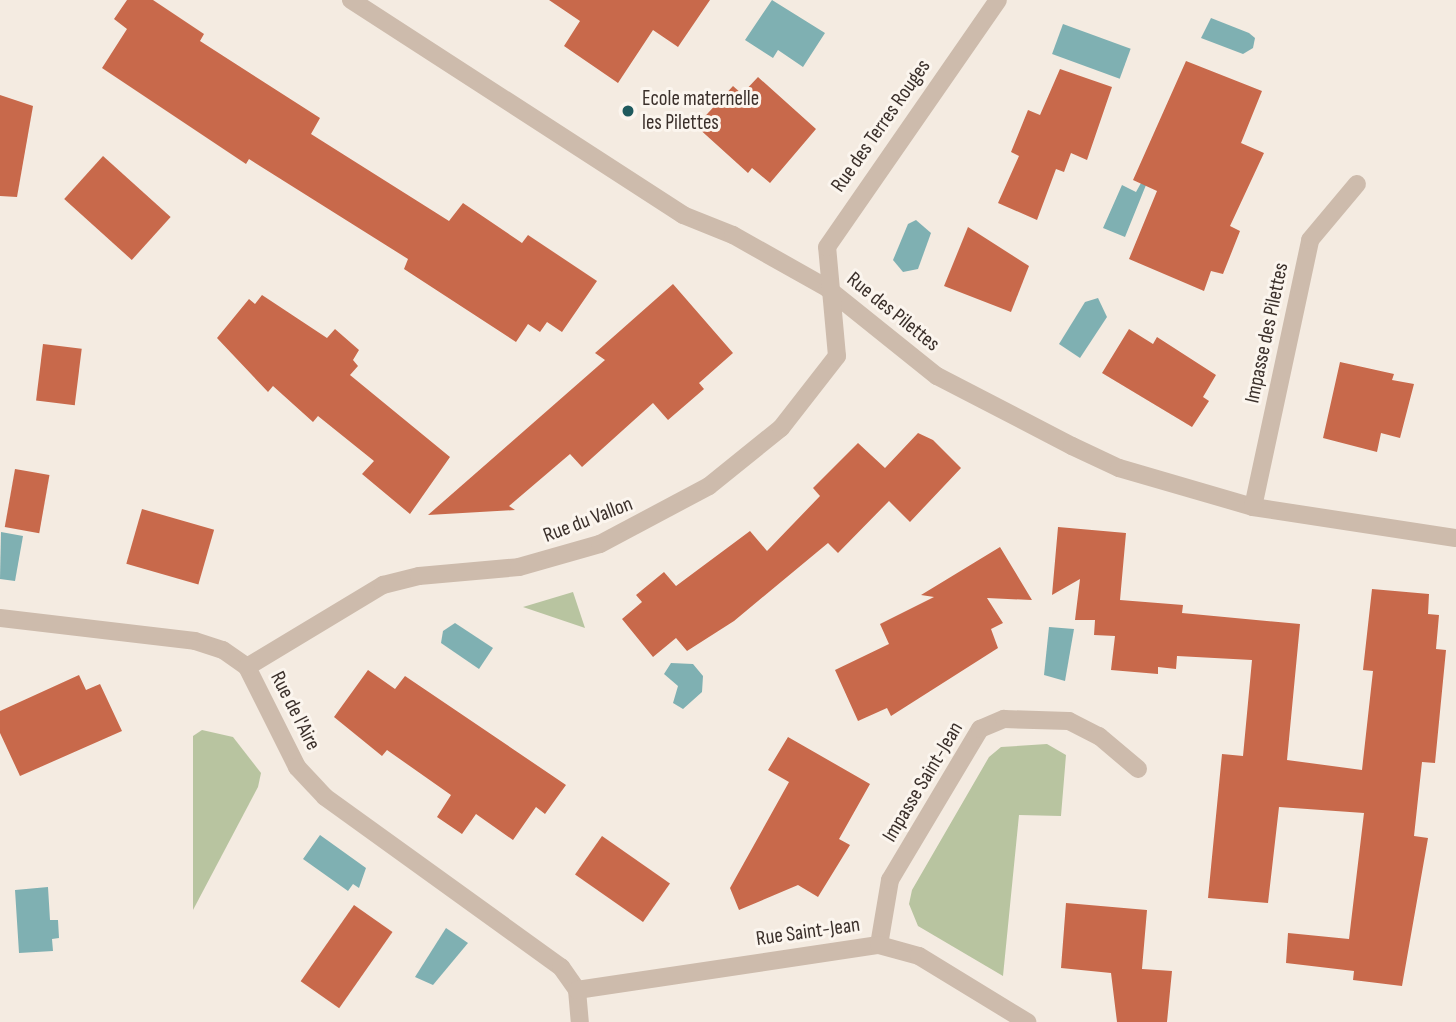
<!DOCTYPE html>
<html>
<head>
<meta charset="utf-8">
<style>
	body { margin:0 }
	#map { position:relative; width:1456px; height:1022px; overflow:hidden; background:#f4ebe1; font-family:"Sofia Sans Condensed",sans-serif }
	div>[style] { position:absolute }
	.green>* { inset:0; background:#b8c4a0 }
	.water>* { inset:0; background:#7fb0b2; transform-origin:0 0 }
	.building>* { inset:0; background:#c8694b; transform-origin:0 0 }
	.minor>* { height:18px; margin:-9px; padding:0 9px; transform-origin:9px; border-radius:9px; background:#cdbbac }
	.dots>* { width:19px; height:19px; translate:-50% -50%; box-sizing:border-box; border:4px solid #fbf5ee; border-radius:50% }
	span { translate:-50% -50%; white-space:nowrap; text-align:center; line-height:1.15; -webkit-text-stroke:6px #fbf5ee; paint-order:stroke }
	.poi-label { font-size:21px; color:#3b302b }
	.left { translate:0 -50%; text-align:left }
	.street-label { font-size:21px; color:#3b302b }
</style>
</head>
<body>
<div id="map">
	<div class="green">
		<div style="clip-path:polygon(573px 592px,585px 628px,523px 607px)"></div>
		<div style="clip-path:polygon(202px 730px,233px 737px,261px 773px,258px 787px,193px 910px,193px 736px)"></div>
		<div style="clip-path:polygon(1047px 744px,1066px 755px,1061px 816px,1019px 815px,1003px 976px,918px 926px,909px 904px,912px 890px,989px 757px,1001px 747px)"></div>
	</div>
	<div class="water">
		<div style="clip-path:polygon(772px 0,825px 33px,803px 67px,778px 50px,773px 58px,745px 40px)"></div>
		<div style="clip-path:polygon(1211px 18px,1249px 33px,1255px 38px,1253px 48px,1243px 54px,1201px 38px)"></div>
		<div style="left:1063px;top:24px;width:72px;height:32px;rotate:20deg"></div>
		<div style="clip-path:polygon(1141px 183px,1146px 185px,1125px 237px,1103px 228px,1122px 185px,1136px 192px)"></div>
		<div style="clip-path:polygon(916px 220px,931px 233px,918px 269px,903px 272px,893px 260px,908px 224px)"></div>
		<div style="clip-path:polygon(1098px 298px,1107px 317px,1080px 358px,1059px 344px,1085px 302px)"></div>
		<div style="clip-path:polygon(1px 532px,23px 536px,15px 581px,0 579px)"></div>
		<div style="clip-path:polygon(455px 623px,493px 648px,479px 669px,441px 643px,443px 631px)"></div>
		<div style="clip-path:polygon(1049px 627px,1074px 629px,1065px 681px,1044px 675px)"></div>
		<div style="clip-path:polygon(671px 663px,693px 664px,703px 676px,702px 692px,683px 709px,673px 703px,678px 686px,664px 674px)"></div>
		<div style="clip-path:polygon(320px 835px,366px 868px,359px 888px,353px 884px,348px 891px,303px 859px)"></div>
		<div style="clip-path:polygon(48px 887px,50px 920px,58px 920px,59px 938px,52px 939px,53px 951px,19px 953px,15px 890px)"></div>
		<div style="clip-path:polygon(446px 928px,468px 943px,433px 985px,415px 977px)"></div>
	</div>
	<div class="building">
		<div style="clip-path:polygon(127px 0,153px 0,204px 34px,200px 41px,320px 118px,311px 134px,449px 221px,463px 203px,522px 243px,528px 235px,597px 281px,562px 332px,547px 322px,540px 332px,528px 324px,516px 342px,404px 269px,408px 259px,249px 159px,246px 164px,102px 68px,127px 29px,114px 19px)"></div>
		<div style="clip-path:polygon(549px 0,710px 0,678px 47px,653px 30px,618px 83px,564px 46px,580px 21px)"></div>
		<div style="clip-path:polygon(1186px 61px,1262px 91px,1241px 143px,1264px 153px,1230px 226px,1240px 231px,1223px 274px,1211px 271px,1204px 291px,1129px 259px,1157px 191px,1133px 180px)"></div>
		<div style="clip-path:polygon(1060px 69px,1112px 87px,1087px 160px,1071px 153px,1064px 172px,1056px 169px,1037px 220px,998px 203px,1019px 156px,1011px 152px,1028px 110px,1040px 115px)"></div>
		<div style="clip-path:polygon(758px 77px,816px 129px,770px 183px,752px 168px,748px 173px,696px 126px,733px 86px,742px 94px)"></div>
		<div style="clip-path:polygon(0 95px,33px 106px,17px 197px,0 196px)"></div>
		<div style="left:103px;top:156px;width:91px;height:58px;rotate:42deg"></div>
		<div style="clip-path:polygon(968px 227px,1029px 266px,1011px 312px,944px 286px)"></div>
		<div style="clip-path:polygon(673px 284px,733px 353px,699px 383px,704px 389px,668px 420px,653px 403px,582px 467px,570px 454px,509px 506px,515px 510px,428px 515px,605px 360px,595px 353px)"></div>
		<div style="clip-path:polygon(262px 295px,327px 338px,335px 329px,359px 350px,353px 360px,358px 366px,350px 375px,450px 457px,410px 514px,362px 474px,374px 461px,318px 416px,313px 422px,273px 386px,268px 392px,217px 338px,249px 299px,255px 304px)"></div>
		<div style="clip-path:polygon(1129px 329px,1153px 344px,1157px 337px,1216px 375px,1203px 397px,1209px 401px,1192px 427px,1102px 373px)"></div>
		<div style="left:43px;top:344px;width:39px;height:57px;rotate:7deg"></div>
		<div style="clip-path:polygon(1340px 362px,1394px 374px,1392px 380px,1414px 384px,1400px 438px,1381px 433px,1377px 452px,1323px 438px)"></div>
		<div style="clip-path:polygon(918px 433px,933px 440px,961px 468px,910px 522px,889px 501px,838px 553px,828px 543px,734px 621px,687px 651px,676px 638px,653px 657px,622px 619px,642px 602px,636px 595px,664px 572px,676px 586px,750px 531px,767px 551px,820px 496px,813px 488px,858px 443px,885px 468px)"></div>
		<div style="left:15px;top:469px;width:35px;height:59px;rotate:10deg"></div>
		<div style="left:142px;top:509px;width:75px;height:57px;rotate:16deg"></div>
		<div style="clip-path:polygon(1058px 527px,1126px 533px,1120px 600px,1183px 605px,1182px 613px,1300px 624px,1287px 760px,1362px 770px,1373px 671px,1363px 670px,1372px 589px,1429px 594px,1428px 614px,1439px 615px,1436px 649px,1446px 650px,1435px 763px,1422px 762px,1414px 836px,1428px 838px,1402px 986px,1353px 980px,1354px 971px,1286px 963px,1288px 933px,1349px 939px,1364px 813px,1279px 807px,1268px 903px,1208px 898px,1222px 754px,1243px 756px,1252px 660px,1177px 656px,1176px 669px,1158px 667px,1158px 674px,1111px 670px,1115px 636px,1094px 635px,1095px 620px,1075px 620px,1080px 579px,1052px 595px)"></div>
		<div style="clip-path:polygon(1000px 547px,1032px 600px,987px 598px,1003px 623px,991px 629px,998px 648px,891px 716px,887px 708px,858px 721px,835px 670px,889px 644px,880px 624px,934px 597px,921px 595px)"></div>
		<div style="clip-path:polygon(368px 670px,395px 689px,405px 676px,566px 785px,545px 814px,536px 807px,513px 840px,476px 814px,462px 834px,437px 817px,451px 795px,387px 750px,382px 756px,334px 717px)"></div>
		<div style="clip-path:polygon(79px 675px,86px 690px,100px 684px,122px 731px,20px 776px,0 733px,0 711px)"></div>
		<div style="clip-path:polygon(788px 737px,870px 784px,839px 839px,850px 845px,818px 897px,798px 885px,739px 910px,730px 888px,789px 782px,768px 770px)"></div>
		<div style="left:602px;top:836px;width:83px;height:47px;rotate:35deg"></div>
		<div style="clip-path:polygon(1066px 903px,1147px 910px,1142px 969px,1172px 971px,1167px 1022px,1117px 1022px,1111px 973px,1061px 968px)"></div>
		<div style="left:354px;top:905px;width:47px;height:93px;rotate:35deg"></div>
	</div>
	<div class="minor">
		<div style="left:351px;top:0;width:396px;rotate:32.9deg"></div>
		<div style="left:683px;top:215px;width:54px;rotate:21.8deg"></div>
		<div style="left:733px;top:235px;width:108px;rotate:29.4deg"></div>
		<div style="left:827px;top:288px;width:141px;rotate:38.7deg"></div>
		<div style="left:937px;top:376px;width:152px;rotate:27.4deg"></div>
		<div style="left:1072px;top:446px;width:52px;rotate:25.1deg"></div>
		<div style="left:1119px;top:468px;width:140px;rotate:16.2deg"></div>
		<div style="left:1253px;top:507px;width:205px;rotate:8.7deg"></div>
		<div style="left:1253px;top:507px;width:273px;rotate:-77.9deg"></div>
		<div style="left:1310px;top:240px;width:73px;rotate:-50deg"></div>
		<div style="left:0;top:618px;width:196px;rotate:6.7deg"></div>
		<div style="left:195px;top:641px;width:29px;rotate:18deg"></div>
		<div style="left:223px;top:650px;width:29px;rotate:35deg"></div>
		<div style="left:247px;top:667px;width:112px;rotate:63.4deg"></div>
		<div style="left:297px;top:767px;width:41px;rotate:47deg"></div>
		<div style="left:325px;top:797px;width:291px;rotate:35.8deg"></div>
		<div style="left:561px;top:967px;width:28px;rotate:55deg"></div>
		<div style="left:577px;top:990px;width:32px;rotate:85deg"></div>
		<div style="left:247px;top:667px;width:159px;rotate:-31.1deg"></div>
		<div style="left:383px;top:585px;width:37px;rotate:-14deg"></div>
		<div style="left:419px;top:576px;width:100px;rotate:-5.1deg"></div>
		<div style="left:519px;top:567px;width:84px;rotate:-15.9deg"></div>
		<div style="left:600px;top:544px;width:123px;rotate:-28deg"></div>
		<div style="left:709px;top:486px;width:92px;rotate:-38.9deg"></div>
		<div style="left:781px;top:428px;width:91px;rotate:-52.1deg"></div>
		<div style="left:837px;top:356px;width:109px;rotate:-95.2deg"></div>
		<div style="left:827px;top:247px;width:300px;rotate:-55.3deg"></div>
		<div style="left:879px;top:945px;width:66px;rotate:-80.4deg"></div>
		<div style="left:890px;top:880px;width:176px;rotate:-59.2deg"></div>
		<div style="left:980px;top:729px;width:26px;rotate:-23deg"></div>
		<div style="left:1004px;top:719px;width:65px;rotate:1.8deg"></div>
		<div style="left:1069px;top:721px;width:34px;rotate:27deg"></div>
		<div style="left:1099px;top:736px;width:51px;rotate:40.2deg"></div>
		<div style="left:577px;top:990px;width:305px;rotate:-8.5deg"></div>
		<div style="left:879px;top:945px;width:41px;rotate:15.4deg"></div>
		<div style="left:919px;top:956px;width:127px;rotate:31.4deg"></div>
	</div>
	<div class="dots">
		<div style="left:628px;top:111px;background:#1f5a5e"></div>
	</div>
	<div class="poi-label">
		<span class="left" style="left:642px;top:111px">Ecole maternelle<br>les Pilettes</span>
	</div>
	<div class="street-label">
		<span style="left:881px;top:126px;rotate:-55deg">Rue des Terres Rouges</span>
		<span style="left:893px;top:312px;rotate:39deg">Rue des Pilettes</span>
		<span style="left:1267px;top:333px;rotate:-78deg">Impasse des Pilettes</span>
		<span style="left:588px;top:520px;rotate:-21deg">Rue du Vallon</span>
		<span style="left:295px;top:711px;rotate:63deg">Rue de l'Aire</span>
		<span style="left:923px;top:782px;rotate:-59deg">Impasse Saint-Jean</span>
		<span style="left:808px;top:932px;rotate:-8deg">Rue Saint-Jean</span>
	</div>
</div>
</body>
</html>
